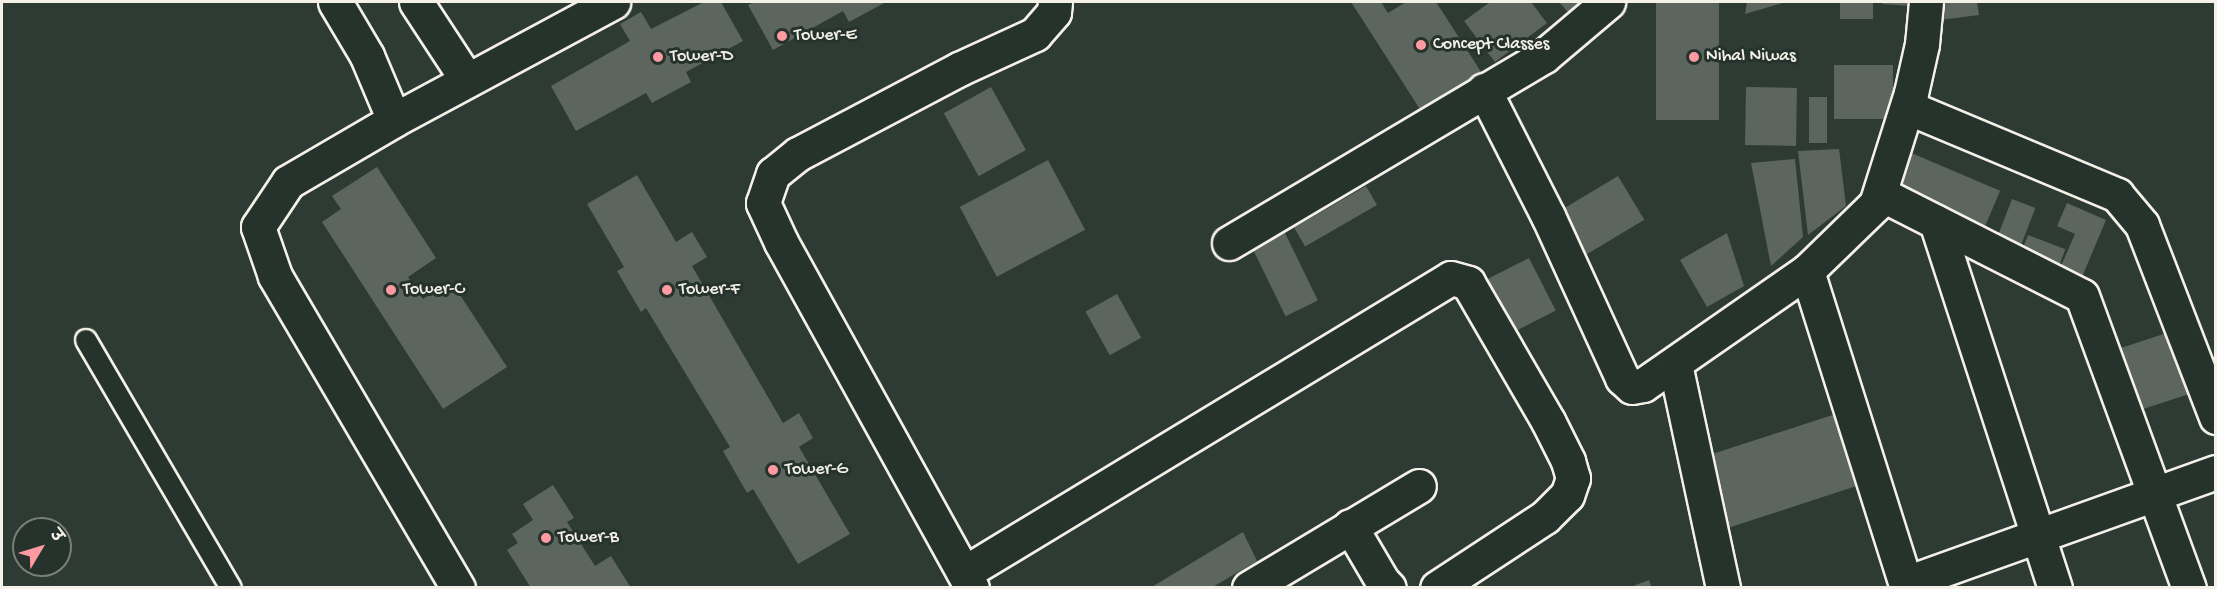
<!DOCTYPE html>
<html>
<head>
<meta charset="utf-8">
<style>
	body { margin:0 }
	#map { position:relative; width:2217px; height:589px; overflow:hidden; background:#2e3b34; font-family:"Gochi Hand","Playpen Sans Deva",sans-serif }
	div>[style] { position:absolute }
	.building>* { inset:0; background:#5c655e; transform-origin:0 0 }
	.roads { filter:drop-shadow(2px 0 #f4f1e8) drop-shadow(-2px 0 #f4f1e8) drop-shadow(0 2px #f4f1e8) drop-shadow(0 -2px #f4f1e8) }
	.service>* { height:20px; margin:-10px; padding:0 10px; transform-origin:10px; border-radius:10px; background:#26332d }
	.minor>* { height:33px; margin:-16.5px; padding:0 16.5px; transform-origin:16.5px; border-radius:16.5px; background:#26332d }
	.dots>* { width:16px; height:16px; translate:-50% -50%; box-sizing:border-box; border:3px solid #26332d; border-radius:50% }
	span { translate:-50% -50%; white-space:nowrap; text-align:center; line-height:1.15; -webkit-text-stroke:6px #26332d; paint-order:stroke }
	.poi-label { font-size:18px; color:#f4f1e8 }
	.left { translate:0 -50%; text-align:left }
	.frame { position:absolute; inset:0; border:3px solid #f4f1e8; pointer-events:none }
	.north { position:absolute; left:12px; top:517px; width:60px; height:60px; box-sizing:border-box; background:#26332d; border:2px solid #787f78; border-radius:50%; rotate:52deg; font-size:16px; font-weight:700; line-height:24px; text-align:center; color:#f4f1e8 }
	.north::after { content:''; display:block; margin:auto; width:21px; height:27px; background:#ff9aa2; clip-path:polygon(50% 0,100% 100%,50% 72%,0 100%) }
</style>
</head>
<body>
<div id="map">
	<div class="building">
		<div style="clip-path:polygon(704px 2px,721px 2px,743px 41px,686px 72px,691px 82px,652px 103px,646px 93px,576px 131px,551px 86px,630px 41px,620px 24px,641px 12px,651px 29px)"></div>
		<div style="clip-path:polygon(754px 2px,886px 2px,849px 22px,843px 11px,773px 50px,748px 5px)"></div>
		<div style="clip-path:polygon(1351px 2px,1381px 2px,1388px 13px,1406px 2px,1436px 2px,1485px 78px,1425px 117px)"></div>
		<div style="clip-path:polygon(1490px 2px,1531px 2px,1547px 23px,1495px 62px,1464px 21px)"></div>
		<div style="clip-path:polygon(1559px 2px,1580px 2px,1568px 12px)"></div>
		<div style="left:1656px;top:2px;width:63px;height:118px"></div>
		<div style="clip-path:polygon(1747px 2px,1786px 2px,1745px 14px)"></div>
		<div style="left:1840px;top:2px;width:33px;height:17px"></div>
		<div style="clip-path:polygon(1882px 2px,1913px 2px,1913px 6px,1882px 4px)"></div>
		<div style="clip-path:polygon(1937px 2px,1977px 2px,1979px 15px,1939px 20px)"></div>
		<div style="left:1834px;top:65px;width:59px;height:54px"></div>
		<div style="left:991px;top:87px;width:72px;height:54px;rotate:61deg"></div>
		<div style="left:1746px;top:87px;width:51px;height:58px;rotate:1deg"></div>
		<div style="left:1809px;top:97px;width:18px;height:46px"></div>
		<div style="clip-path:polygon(1839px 149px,1846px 206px,1808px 235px,1798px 151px)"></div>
		<div style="left:1909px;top:152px;width:99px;height:40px;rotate:23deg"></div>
		<div style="clip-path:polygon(1795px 159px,1803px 237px,1771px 266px,1751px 163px)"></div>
		<div style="left:1048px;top:160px;width:79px;height:100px;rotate:62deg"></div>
		<div style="clip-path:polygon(377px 167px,436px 258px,408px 277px,423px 299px,451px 281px,507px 367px,443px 409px,322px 222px,341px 209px,332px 196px)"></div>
		<div style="clip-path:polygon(637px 175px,676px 242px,692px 232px,707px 257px,692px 266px,783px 423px,799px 413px,813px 438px,799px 447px,850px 534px,798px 564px,753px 489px,747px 493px,723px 451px,730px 447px,646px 308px,641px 312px,617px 271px,624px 267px,587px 204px)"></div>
		<div style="left:1618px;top:176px;width:51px;height:69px;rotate:59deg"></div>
		<div style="left:1366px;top:186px;width:22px;height:83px;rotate:60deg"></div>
		<div style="left:2012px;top:199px;width:25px;height:49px;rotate:21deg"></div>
		<div style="clip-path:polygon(2067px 203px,2106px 220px,2082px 277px,2060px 268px,2075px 234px,2057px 226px)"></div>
		<div style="left:1285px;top:233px;width:75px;height:36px;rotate:64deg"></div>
		<div style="clip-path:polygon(1727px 233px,1744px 286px,1707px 307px,1680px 260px)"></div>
		<div style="left:2028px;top:235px;width:40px;height:22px;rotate:21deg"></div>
		<div style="left:1529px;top:258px;width:59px;height:53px;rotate:63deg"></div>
		<div style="left:1117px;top:294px;width:50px;height:36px;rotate:61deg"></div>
		<div style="left:2173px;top:331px;width:65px;height:67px;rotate:72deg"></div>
		<div style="left:1845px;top:411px;width:75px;height:150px;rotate:72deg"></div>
		<div style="clip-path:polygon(553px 485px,574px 518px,567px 522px,595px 566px,611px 556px,631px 588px,531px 588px,507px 550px,518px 543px,512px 534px,533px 520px,523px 504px)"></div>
		<div style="clip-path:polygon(1243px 532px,1257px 561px,1211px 588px,1150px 588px)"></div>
		<div style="clip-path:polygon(1649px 580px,1652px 588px,1630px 588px,1630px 587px)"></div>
	</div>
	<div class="roads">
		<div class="service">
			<div style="left:86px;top:340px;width:287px;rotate:59.7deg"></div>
		</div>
		<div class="minor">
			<div style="left:335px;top:2px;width:63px;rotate:59.3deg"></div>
			<div style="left:367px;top:56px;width:69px;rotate:67.1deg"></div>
			<div style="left:416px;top:2px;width:93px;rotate:56.8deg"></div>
			<div style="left:1484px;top:90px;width:141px;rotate:63.1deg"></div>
			<div style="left:1548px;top:216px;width:178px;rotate:65.4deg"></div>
			<div style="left:1622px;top:378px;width:13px;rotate:42deg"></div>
			<div style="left:1632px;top:387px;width:11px;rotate:-10deg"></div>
			<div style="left:1643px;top:385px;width:200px;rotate:-34.8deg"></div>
			<div style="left:1807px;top:271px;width:96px;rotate:-44.2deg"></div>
			<div style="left:1876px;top:204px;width:116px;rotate:-72.5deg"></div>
			<div style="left:1911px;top:93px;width:50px;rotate:-77.3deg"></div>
			<div style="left:1922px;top:44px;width:42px;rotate:-84.6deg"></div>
			<div style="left:1907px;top:107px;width:228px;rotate:22.7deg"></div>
			<div style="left:2117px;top:195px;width:39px;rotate:50deg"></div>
			<div style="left:2142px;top:225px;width:206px;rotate:68.9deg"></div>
			<div style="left:1881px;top:194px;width:225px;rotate:26.9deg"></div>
			<div style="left:2082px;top:296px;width:311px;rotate:69.9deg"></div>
			<div style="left:1936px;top:222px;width:385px;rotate:72deg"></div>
			<div style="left:1229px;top:243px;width:366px;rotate:-30.7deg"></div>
			<div style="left:1544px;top:56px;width:84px;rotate:-40.2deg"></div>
			<div style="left:1807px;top:271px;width:332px;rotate:72.5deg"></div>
			<div style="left:1675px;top:364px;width:229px;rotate:77.9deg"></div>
			<div style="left:1350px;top:526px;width:65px;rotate:59.5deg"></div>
			<div style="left:1383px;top:582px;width:8px;rotate:45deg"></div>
			<div style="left:964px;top:573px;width:569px;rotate:-31.21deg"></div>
			<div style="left:1451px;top:278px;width:18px;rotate:16deg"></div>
			<div style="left:1468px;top:283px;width:160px;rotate:59.9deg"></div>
			<div style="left:1548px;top:421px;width:45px;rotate:63.4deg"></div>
			<div style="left:1568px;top:461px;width:18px;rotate:74deg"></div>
			<div style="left:1573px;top:478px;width:18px;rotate:109deg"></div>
			<div style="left:1567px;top:495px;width:31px;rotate:135deg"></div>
			<div style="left:1545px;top:517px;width:129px;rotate:146.7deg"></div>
			<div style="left:1906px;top:583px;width:329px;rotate:-19.7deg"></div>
			<div style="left:458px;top:588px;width:362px;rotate:-120.4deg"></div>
			<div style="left:275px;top:276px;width:52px;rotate:-109.1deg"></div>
			<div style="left:258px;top:227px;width:54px;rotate:-56.3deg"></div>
			<div style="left:288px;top:182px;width:123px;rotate:-30.3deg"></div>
			<div style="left:394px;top:120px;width:249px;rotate:-28.3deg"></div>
			<div style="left:972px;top:588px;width:395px;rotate:-118.9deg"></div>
			<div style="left:781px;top:242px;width:43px;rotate:-114.8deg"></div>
			<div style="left:763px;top:203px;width:31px;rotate:-71deg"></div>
			<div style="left:773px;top:174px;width:32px;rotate:-39deg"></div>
			<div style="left:798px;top:154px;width:182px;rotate:-27.8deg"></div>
			<div style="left:959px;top:69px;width:84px;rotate:-24.7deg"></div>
			<div style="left:1035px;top:34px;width:29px;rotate:-49deg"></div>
			<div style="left:1054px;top:12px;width:10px;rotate:-84deg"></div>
			<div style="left:1249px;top:588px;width:198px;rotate:-31deg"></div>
		</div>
	</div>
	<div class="dots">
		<div style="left:782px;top:36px;background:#ff9aa2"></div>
		<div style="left:1421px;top:45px;background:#ff9aa2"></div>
		<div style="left:658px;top:57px;background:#ff9aa2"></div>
		<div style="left:1694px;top:57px;background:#ff9aa2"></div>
		<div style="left:391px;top:290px;background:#ff9aa2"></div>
		<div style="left:667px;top:290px;background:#ff9aa2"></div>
		<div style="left:773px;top:470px;background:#ff9aa2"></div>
		<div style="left:546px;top:538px;background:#ff9aa2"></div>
	</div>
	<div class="poi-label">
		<span class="left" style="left:794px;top:36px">Tower-E</span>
		<span class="left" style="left:1433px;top:45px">Concept Classes</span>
		<span class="left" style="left:670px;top:57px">Tower-D</span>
		<span class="left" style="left:1706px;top:57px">Nihal Niwas</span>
		<span class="left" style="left:403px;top:290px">Tower-C</span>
		<span class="left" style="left:679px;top:290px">Tower-F</span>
		<span class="left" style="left:785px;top:470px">Tower-G</span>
		<span class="left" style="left:558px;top:538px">Tower-B</span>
	</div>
	<div class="frame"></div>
	<div class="north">उ</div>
</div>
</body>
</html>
